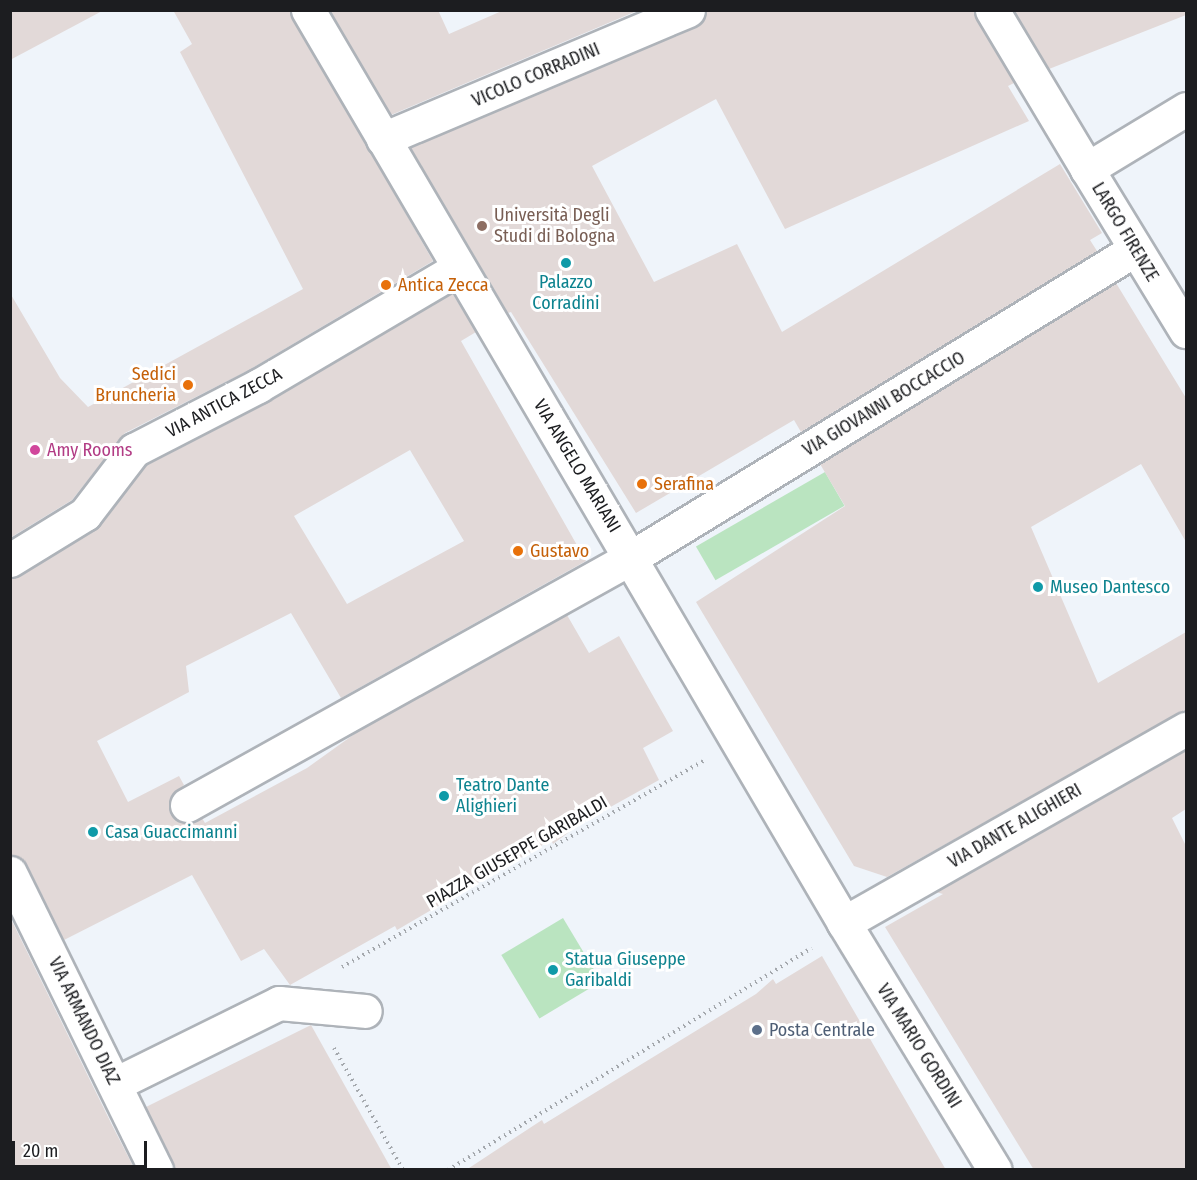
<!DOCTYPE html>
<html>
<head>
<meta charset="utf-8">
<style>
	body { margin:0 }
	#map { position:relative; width:1197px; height:1180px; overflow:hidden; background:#eff4fa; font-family:"Fira Sans Condensed",sans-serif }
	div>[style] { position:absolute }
	.green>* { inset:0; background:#bae4c0; transform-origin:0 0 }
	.building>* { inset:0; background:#e2d9d8 }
	.path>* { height:4px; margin-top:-2px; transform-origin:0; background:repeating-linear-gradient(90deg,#a4a8ad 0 1.5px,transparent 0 6px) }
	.roads { filter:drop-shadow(2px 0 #aeb3b9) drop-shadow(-2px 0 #aeb3b9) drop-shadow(0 2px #aeb3b9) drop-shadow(0 -2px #aeb3b9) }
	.minor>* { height:33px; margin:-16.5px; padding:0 16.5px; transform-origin:16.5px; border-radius:16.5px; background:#fff }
	.dots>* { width:16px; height:16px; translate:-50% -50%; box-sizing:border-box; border:3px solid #fff; border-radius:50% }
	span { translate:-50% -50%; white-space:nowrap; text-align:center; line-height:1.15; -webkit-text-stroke:6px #fff; paint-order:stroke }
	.street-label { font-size:18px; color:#1c1d20 }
	.education-label { font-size:18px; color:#785e54 }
	.left { translate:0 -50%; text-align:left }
	.culture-label { font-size:18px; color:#0d838f }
	.food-label { font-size:18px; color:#c56008 }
	.right { translate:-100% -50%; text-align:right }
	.hotel-label { font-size:18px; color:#b23c85 }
	.service-label { font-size:18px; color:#4e5e75 }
	.frame { position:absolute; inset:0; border:12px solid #1c1d20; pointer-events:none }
	.scale { position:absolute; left:12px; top:1141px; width:135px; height:27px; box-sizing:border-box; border:3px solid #1c1d20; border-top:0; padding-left:8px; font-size:18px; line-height:21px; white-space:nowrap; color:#1c1d20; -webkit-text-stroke:4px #fff; paint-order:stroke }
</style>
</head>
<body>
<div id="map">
	<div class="green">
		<div style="left:825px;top:472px;width:39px;height:149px;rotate:60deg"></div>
		<div style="left:563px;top:918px;width:74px;height:72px;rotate:59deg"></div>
	</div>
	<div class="building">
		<div style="clip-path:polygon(10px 10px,104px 10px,10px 60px)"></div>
		<div style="clip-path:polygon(173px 10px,289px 10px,433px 261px,249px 370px,125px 433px,72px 500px,10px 538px,10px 293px,60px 378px,88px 407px,303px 289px,180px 52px,192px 44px)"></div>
		<div style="clip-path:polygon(330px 10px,438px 10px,449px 34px,504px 10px,639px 10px,391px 115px)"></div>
		<div style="clip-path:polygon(706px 10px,973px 10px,1014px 83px,1008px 86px,1029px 121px,785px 229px,716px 99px,592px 166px,654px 282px,737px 244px,782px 332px,1060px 164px,1102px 233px,1090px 240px,1097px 251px,801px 432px,794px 420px,636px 513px,511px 312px,508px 313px,411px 148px,695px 27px,703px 21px)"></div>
		<div style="clip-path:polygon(1014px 10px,1186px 10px,1186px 15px,1049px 69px)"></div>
		<div style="clip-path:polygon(1116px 283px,1186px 398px,1186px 542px,1141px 464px,1031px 527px,1098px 683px,1186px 632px,1186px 710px,887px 877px,854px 866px,696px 602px,845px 506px,820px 464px)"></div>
		<div style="clip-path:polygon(evenodd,452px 293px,476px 332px,461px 341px,586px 561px,341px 698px,291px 613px,186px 666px,189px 692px,97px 741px,128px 802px,179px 776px,184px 785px,171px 796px,170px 814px,186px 824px,202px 818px,205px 823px,307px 768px,360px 730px,567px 615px,589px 653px,619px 636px,673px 731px,643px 748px,659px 780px,580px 824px,553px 844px,551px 840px,397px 930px,395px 926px,290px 985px,264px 949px,241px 961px,192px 875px,64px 940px,27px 865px,10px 854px,10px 579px,95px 530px,146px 465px,267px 402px,452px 293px,410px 450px,464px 541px,347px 604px,294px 516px,410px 450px)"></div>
		<div style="clip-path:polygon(1186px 750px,1186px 809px,1172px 818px,1186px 846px,1186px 1170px,1034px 1170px,885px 927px,943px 894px,936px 892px)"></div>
		<div style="clip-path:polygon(10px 917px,112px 1125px,135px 1170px,10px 1170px)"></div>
		<div style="clip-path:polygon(822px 956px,946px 1170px,466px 1170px,542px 1120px,544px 1124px,756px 994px,773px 979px,776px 984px)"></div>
		<div style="clip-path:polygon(311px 1025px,392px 1170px,174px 1170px,146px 1107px)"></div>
	</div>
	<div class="path">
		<div style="left:342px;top:967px;width:416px;rotate:-29.7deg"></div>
		<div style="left:334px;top:1048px;width:140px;rotate:60.5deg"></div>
		<div style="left:448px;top:1170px;width:426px;rotate:-31.4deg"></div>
	</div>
	<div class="roads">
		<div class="minor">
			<div style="left:308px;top:10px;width:1059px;rotate:59.58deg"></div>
			<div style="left:844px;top:923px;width:289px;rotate:58.6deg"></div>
			<div style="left:992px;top:10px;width:185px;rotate:59.1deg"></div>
			<div style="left:1186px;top:109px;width:116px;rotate:148.8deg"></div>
			<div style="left:1087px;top:169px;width:190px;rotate:58.6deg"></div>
			<div style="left:383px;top:139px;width:331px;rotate:-22.9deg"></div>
			<div style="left:10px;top:560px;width:88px;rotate:-31.5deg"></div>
			<div style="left:85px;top:514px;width:81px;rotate:-52.6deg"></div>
			<div style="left:134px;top:450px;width:140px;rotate:-27.3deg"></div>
			<div style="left:258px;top:386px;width:232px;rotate:-30.5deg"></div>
			<div style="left:187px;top:805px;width:509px;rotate:-29.13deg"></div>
			<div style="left:632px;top:557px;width:588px;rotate:-31.45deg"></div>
			<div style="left:10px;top:873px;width:331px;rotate:63.8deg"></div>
			<div style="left:844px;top:923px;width:393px;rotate:-29.6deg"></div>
			<div style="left:115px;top:1084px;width:183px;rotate:-26.3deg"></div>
			<div style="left:279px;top:1003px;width:86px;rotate:5.3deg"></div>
		</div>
	</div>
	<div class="dots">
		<div style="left:482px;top:226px;background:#8d6e63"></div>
		<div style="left:566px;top:263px;background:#0f9aa8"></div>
		<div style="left:386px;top:285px;background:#e8710a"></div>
		<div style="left:188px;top:385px;background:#e8710a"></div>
		<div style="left:35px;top:450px;background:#d1479c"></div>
		<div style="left:642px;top:484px;background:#e8710a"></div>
		<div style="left:518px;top:551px;background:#e8710a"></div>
		<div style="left:1038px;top:587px;background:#0f9aa8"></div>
		<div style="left:444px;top:796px;background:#0f9aa8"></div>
		<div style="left:93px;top:832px;background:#0f9aa8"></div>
		<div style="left:553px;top:970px;background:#0f9aa8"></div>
		<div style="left:757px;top:1030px;background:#5c6f8a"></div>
	</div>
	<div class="street-label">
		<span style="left:536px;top:75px;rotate:-23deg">VICOLO CORRADINI</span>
		<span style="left:1125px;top:232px;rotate:59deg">LARGO FIRENZE</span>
		<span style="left:224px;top:403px;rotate:-28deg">VIA ANTICA ZECCA</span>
		<span style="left:884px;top:404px;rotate:-31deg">VIA GIOVANNI BOCCACCIO</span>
		<span style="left:577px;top:466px;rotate:59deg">VIA ANGELO MARIANI</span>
		<span style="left:1015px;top:826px;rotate:-30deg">VIA DANTE ALIGHIERI</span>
		<span style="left:517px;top:852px;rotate:-30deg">PIAZZA GIUSEPPE GARIBALDI</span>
		<span style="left:84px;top:1021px;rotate:64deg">VIA ARMANDO DIAZ</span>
		<span style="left:919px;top:1046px;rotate:58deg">VIA MARIO GORDINI</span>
	</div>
	<div class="education-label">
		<span class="left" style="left:494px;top:226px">Università Degli<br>Studi di Bologna</span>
	</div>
	<div class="culture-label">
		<span style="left:566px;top:293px">Palazzo<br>Corradini</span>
		<span class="left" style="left:1050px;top:587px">Museo Dantesco</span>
		<span class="left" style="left:456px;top:796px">Teatro Dante<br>Alighieri</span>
		<span class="left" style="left:105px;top:832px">Casa Guaccimanni</span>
		<span class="left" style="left:565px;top:970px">Statua Giuseppe<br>Garibaldi</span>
	</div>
	<div class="food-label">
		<span class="left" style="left:398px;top:285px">Antica Zecca</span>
		<span class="right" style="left:176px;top:385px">Sedici<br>Bruncheria</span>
		<span class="left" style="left:654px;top:484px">Serafina</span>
		<span class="left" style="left:530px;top:551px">Gustavo</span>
	</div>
	<div class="hotel-label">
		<span class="left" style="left:47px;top:450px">Amy Rooms</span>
	</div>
	<div class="service-label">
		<span class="left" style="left:769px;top:1030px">Posta Centrale</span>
	</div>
	<div class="frame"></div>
	<div class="scale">20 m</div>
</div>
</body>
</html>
